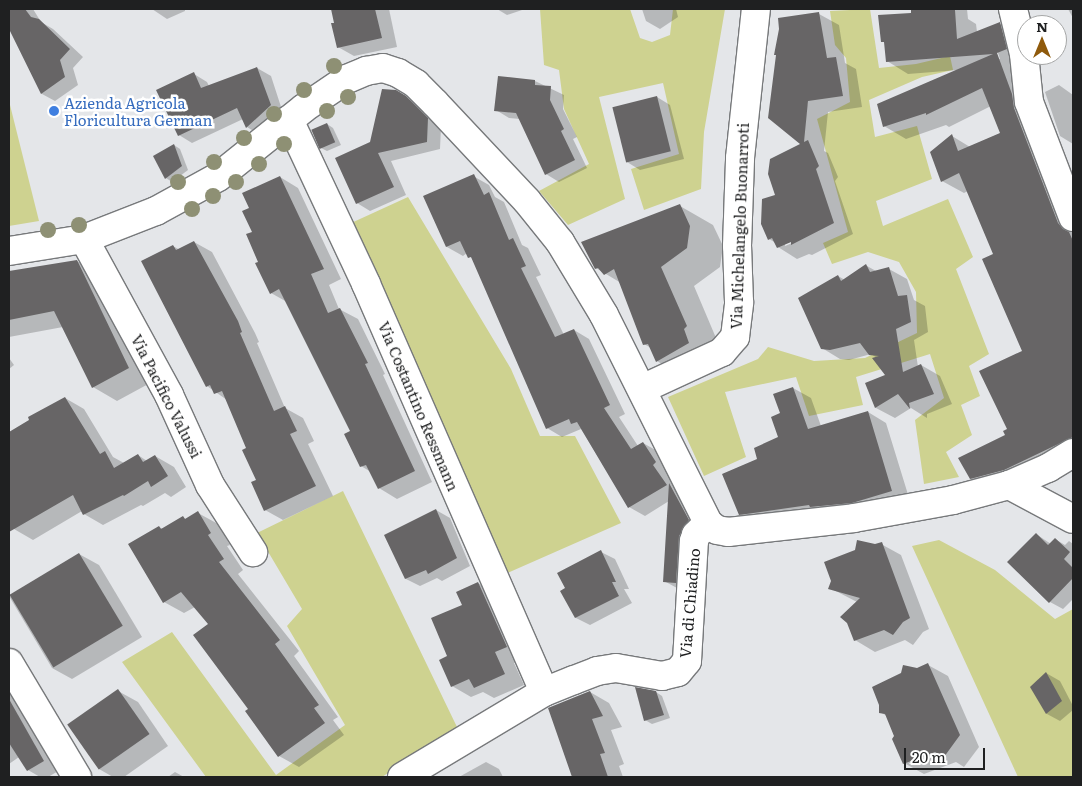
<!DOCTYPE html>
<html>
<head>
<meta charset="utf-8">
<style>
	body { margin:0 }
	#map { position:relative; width:1082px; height:786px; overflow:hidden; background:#e4e6e9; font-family:Literata,serif }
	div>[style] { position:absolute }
	.green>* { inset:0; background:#ced290 }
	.shadow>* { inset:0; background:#0003 }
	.building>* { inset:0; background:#676566; transform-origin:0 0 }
	.roads { filter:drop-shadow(1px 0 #77797b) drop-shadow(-1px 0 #77797b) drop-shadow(0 1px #77797b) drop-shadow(0 -1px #77797b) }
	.street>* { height:28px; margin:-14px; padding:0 14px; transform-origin:14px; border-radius:14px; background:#fff }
	.trees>* { width:16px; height:16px; margin:-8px; border-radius:50%; background:#8e9074 }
	.dots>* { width:14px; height:14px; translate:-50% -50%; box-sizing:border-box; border:2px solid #fff; border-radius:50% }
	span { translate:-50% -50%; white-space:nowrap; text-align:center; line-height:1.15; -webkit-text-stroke:5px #fff; paint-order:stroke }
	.shop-label { font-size:15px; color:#366cbe }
	.left { translate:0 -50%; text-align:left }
	.street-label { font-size:15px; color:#1f2021 }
	.frame { position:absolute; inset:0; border:10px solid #1f2021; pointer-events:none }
	.north { position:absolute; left:1017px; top:15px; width:50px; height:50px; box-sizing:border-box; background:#fff; border:1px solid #a5a6a6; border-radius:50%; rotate:0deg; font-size:14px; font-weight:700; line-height:20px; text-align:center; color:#1f2021 }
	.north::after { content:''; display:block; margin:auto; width:18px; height:22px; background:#8f5a0c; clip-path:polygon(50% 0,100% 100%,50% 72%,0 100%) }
	.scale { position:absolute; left:904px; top:748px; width:81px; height:22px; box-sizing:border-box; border:2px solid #1f2021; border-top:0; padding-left:6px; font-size:15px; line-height:18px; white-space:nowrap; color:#1f2021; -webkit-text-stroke:4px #fff; paint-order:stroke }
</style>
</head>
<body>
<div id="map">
	<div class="green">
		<div style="clip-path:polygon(540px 9px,630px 9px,640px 38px,652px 42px,670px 35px,673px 9px,725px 9px,704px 132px,701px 189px,644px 210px,631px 169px,679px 154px,663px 83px,599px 97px,625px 199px,568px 225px,539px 191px,589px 164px,564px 109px,559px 70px,544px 65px)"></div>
		<div style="clip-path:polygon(870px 9px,879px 68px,916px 64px,950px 56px,953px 70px,922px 77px,869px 100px,875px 137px,917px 126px,932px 179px,876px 201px,883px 226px,948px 199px,973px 257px,956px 269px,989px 354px,969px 366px,980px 396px,961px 405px,972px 435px,946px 452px,959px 477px,924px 484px,915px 420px,944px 398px,930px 354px,856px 377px,863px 405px,809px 416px,796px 377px,725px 392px,746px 457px,704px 476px,668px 397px,758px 359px,768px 347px,814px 361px,865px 358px,917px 333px,916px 292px,899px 262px,868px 252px,832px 264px,823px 243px,848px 232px,817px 119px,850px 102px,846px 58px,835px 45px,830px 11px)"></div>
		<div style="clip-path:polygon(9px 101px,39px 221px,9px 226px)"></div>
		<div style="clip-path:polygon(408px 197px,511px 369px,540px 436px,575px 436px,621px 523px,505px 574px,349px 224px)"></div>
		<div style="clip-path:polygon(343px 491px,457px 727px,382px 777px,206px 777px,122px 662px,172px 632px,276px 775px,345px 725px,287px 626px,302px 609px,257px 533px)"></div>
		<div style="clip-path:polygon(939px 540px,995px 570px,1055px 619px,1073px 609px,1073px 777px,1018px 777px,912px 546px)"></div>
	</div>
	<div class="shadow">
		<div style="clip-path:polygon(9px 9px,33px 9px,41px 22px,53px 29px,83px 57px,73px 68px,78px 85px,55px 101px,42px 94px,9px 26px)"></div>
		<div style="clip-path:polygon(152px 9px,185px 9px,185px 11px,167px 19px)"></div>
		<div style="clip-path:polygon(333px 9px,389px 9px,397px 47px,354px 56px,338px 47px)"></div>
		<div style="clip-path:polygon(497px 9px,525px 9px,507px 15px)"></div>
		<div style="clip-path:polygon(642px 9px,676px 9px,678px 17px,660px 29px,646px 21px)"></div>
		<div style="clip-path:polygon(evenodd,913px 9px,967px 9px,968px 19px,976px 24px,977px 32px,1000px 24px,1021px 36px,1073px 219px,1073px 409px,1071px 411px,1073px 410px,1073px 460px,992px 491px,970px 478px,1009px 432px,1024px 352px,995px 255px,968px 191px,964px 193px,942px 181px,952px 136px,970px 147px,1001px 133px,991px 106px,949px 127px,946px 125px,906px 139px,884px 126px,958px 70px,908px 74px,887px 61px,886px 43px,882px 41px,913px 14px,913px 9px,996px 47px,1000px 59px,997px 59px,996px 47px)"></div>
		<div style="clip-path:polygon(1068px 9px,1073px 9px,1073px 18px)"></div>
		<div style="clip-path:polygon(evenodd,819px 14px,839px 25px,845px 63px,856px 69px,862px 107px,828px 112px,824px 151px,828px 153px,838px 177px,835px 181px,853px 234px,812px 255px,809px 254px,797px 259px,778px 247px,776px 243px,769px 239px,777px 196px,802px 144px,819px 14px,797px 241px,785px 246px,785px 243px,797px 241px)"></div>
		<div style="clip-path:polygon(257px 68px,271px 76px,283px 113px,260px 135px,247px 127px,243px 119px,192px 143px,179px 135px,194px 74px,207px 82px,209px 86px)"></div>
		<div style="clip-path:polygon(499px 77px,535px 81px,564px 95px,563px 109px,577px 137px,573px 139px,587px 168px,559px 182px,546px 174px,520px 119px,509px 118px,496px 110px)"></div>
		<div style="clip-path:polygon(1059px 85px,1073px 95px,1073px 144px,1060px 136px,1045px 92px)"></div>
		<div style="clip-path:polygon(395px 91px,420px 106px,441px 127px,440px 149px,391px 161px,406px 195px,370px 211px,357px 203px,371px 143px)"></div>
		<div style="clip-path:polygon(657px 97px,670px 105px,684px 159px,640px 170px,627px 162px)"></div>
		<div style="clip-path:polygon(327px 124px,333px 128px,341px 145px,327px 151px,321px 148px)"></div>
		<div style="clip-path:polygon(174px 145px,180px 149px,188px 170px,172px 182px,166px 178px)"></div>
		<div style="clip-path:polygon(473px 176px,489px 185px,495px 197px,504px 202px,522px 245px,528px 248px,541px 275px,536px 277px,564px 335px,574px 330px,589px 339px,625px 414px,619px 417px,638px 446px,643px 443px,659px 452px,701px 528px,688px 589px,677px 588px,664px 581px,669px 501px,645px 516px,629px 507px,581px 429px,562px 437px,547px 428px,474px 260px,467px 253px,463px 256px,447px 247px,425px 197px)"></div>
		<div style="clip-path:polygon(280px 177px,298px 188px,341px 279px,329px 285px,339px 309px,358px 319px,385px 374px,383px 375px,432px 482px,397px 499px,379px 488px,371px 472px,361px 466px,351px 431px,287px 302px,271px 293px,260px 262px,251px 209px)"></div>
		<div style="clip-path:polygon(680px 206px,713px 225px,723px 246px,720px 267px,694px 286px,719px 345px,690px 381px,657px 361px,651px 348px,644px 344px,621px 283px,596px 268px)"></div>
		<div style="clip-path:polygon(194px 242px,212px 252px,255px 333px,259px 342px,257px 343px,285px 408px,303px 418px,314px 441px,308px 444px,333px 496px,283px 520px,265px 510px,248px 449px,227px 400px,207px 386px,173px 246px,180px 250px)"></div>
		<div style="clip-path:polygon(77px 261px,101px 275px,152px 382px,117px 401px,93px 387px,63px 327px,9px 337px,9px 272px)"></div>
		<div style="clip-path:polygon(867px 266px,876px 271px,889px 269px,907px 279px,914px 300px,925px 306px,928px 332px,914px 340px,918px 367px,921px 365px,940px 376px,952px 404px,927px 414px,927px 418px,911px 408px,895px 418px,876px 408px,867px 384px,887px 376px,877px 358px,871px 354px,849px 360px,840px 359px,822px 348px,838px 276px,845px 280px)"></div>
		<div style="clip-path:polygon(9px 358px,14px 365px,9px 369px)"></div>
		<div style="clip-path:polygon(793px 388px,811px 398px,821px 426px,868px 412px,886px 423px,910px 501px,759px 525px,740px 514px,758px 460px,780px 437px,781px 414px)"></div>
		<div style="clip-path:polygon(65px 398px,84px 409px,113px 457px,124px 463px,138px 455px,147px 461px,155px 456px,174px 467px,186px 487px,171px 497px,165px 493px,143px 506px,141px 505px,103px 525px,84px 514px,82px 511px,33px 540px,14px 529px,9px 519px,9px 433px)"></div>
		<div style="clip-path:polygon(436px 510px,450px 518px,470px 566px,442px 581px,437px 578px,420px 586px,406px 579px,386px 536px)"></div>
		<div style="clip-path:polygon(198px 513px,218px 524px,230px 545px,227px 546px,243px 570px,238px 574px,299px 651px,294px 656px,338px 717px,333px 720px,344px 735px,299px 767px,279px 756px,210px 624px,195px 607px,184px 613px,164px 602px,159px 527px,163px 529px,183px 518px,186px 519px)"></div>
		<div style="clip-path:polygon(1036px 534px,1051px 544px,1055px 539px,1065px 545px,1069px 541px,1073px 544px,1073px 599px,1063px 609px,1050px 602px)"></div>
		<div style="clip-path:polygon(881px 544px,901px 555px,929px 629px,923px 632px,913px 645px,905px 640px,875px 652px,855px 640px,857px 602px,830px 588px,875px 546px)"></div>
		<div style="clip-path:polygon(601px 552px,615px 559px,629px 589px,624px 589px,632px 603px,590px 625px,576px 618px,562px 592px)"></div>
		<div style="clip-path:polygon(79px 554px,99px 565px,142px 637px,72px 679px,52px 668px,9px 596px)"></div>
		<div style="clip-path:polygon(478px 583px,497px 594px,526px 658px,514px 663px,524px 685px,494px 698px,483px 692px,471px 697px,452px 686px,448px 657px)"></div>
		<div style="clip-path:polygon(928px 665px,948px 676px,979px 747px,964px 767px,956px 762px,924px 774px,904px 763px,887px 716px,880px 712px,917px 670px)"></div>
		<div style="clip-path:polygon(1046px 673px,1060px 681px,1073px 706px,1073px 710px,1060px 721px,1047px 714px,1032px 687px)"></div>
		<div style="clip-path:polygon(9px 685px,60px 770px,48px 777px,40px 777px,28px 770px,19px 757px,9px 764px)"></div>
		<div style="clip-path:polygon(118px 691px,138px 702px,168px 746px,124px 777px,113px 777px,99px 769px,69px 726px)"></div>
		<div style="clip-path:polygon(590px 692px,609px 703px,622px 727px,611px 730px,624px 764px,619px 766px,623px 777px,573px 777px,550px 708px)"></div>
		<div style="clip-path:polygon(656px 692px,662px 696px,670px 718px,652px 724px,645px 720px)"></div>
		<div style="clip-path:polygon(486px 762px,499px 769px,503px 777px,459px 777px)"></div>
		<div style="clip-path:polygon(175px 772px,184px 777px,168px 777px)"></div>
	</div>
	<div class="building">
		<div style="clip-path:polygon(9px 9px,25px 9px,31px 17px,39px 19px,70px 49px,60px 60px,65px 77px,41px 94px,9px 29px)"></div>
		<div style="clip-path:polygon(331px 9px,375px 9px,382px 38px,337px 48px,331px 23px,334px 23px)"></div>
		<div style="clip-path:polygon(911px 9px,955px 10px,957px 39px,1000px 22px,1007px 49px,997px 53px,1012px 94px,1014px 108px,1058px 223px,1063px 229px,1069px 232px,1073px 241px,1073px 437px,1004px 470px,970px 479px,958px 458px,1005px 435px,1003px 431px,1007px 429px,979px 371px,1022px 351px,982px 259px,993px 254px,959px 173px,941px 182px,930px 152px,952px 134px,958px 151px,1000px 133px,982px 88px,926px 115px,926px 113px,883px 127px,877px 104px,993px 54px,886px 62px,884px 42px,881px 42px,878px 15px,911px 13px)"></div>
		<div style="clip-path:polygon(819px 12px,827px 58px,836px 57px,843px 96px,808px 101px,804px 142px,808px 140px,819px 166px,816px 169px,834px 223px,791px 245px,791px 242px,777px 248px,772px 238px,768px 240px,761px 224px,762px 199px,775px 195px,768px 174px,770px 159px,800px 144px,768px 118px,776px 55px,774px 55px,779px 29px,778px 18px)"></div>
		<div style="clip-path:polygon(257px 67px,271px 105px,246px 128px,237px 108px,178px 136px,156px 90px,194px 72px,201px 88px)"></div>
		<div style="clip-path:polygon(498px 76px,535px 80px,535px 85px,551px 86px,550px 100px,564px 129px,561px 131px,575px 160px,545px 175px,516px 113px,494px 111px)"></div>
		<div style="clip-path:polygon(382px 89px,396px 90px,406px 96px,428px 118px,427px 142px,378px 153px,394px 187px,356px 204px,335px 158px,370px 142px)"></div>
		<div style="left:657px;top:96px;width:57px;height:46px;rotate:76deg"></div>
		<div style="left:327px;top:123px;width:21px;height:17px;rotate:67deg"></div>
		<div style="clip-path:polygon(174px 144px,182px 166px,165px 179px,153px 156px)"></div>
		<div style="clip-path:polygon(474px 174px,484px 195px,489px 192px,509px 240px,513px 238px,526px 266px,521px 268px,555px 337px,574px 329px,610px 405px,604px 408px,631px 449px,643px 442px,656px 462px,653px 465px,667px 485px,628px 508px,577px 422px,571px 424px,569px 419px,546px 429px,471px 257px,468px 258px,460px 241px,446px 247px,423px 196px)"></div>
		<div style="clip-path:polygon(280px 176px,324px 269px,311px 274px,328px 313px,340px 308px,368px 363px,365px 364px,415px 471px,378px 489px,366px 465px,360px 467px,344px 434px,350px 431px,279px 289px,270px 294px,255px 263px,258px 262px,246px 234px,252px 232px,242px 211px,249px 208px,242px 193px)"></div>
		<div style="clip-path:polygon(680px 204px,690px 226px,687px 248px,661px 267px,687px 326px,684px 329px,689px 343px,656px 362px,648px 344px,643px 345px,614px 269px,604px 275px,598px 268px,595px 269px,581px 242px)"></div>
		<div style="clip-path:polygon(194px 241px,238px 321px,242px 332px,240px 333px,274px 411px,285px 406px,297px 431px,290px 434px,316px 486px,264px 511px,251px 482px,256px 480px,242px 450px,246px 448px,222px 391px,214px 394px,210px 385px,206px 387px,141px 261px,173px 245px,176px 250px)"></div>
		<div style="clip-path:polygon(77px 260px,129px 368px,92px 388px,54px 311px,9px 320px,9px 271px)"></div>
		<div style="clip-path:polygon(866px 264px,870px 272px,889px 267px,898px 296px,907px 295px,911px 322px,896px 329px,903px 372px,921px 364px,934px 394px,909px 403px,910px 409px,898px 394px,875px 408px,865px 383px,885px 375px,872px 358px,879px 356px,869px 355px,860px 343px,830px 350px,821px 349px,798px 298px,838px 275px,841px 281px)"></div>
		<div style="clip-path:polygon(793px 387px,808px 429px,868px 411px,892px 491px,852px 503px,810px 507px,809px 505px,739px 515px,722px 474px,757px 459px,754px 448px,778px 437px,771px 417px,780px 413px,773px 394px)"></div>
		<div style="clip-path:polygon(65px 397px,100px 454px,105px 451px,114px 468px,138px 454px,143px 462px,155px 455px,168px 476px,151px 487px,148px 481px,124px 496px,123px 495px,83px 515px,73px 495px,9px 532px,9px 432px,29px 420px,28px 417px)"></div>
		<div style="clip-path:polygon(669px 483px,689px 520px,679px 536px,676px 583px,663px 582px)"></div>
		<div style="clip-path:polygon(436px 509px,457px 558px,428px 574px,426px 570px,405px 579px,384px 535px)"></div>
		<div style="clip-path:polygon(198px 511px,211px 533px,208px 535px,224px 559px,219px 562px,280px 640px,275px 644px,319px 705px,314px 708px,325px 723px,278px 757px,245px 711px,248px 709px,193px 635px,208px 624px,181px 592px,163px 603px,128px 544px,159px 526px,161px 529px,183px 516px,185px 519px)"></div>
		<div style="clip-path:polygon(1036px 533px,1048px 545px,1055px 538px,1070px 552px,1064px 559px,1073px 568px,1073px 578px,1049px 603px,1007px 562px)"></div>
		<div style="clip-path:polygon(857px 540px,875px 544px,882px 542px,910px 618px,903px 622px,893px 635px,884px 630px,854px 641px,847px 623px,840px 617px,860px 598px,828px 589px,831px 581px,824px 562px,855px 550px)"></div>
		<div style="clip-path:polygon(601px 550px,616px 582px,612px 582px,619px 596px,575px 618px,560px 591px,565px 588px,557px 573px)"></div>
		<div style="left:79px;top:553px;width:85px;height:81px;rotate:59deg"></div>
		<div style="clip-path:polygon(478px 582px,507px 647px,495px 652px,505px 674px,474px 688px,469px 679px,451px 687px,439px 660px,447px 656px,431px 618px,462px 605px,456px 592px)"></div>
		<div style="clip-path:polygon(928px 663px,960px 735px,944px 757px,935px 752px,903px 764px,892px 739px,894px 736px,885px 714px,879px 713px,879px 705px,872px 687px,901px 673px,903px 665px,917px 668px)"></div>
		<div style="clip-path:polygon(1046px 672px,1062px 701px,1046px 714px,1030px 687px)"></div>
		<div style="clip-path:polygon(635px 687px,656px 691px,664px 715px,644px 721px)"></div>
		<div style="left:118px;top:689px;width:55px;height:62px;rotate:55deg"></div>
		<div style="clip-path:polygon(590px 691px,603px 716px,592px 719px,605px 753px,600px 754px,608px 777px,572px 777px,548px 708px)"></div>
		<div style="clip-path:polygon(9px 699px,44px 761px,27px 771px,9px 743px)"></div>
	</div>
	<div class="roads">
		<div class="street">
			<div style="left:1013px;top:9px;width:46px;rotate:76.3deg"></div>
			<div style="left:1024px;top:54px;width:48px;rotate:84.1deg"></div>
			<div style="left:1029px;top:102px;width:123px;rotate:69.1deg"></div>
			<div style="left:289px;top:120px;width:181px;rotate:64.8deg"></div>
			<div style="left:366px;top:284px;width:445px;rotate:66.4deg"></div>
			<div style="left:84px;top:239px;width:178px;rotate:61.4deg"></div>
			<div style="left:169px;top:395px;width:99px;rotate:65.5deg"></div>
			<div style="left:210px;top:485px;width:80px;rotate:57.3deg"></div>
			<div style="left:9px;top:251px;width:76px;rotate:-9.1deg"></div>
			<div style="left:84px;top:239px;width:77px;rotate:-21.3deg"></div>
			<div style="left:156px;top:211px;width:71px;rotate:-28.7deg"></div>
			<div style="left:218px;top:177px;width:110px;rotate:-38.7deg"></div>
			<div style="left:304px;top:108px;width:52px;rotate:-34deg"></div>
			<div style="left:347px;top:79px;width:21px;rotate:-23deg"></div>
			<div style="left:366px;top:71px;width:17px;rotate:-10deg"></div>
			<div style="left:383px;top:68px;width:16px;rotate:18deg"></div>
			<div style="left:398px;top:73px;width:21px;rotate:31deg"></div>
			<div style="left:416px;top:84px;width:27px;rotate:45deg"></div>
			<div style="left:435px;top:103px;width:134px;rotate:46.8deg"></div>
			<div style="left:527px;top:201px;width:53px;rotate:51.2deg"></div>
			<div style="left:560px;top:242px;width:85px;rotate:58.9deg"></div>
			<div style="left:604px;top:315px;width:233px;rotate:63.4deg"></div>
			<div style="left:708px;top:523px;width:11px;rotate:38deg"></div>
			<div style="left:717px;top:530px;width:11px;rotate:10deg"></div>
			<div style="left:728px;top:532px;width:127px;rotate:-6.3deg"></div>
			<div style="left:854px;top:518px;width:101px;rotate:-10.3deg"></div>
			<div style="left:953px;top:500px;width:58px;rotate:-15deg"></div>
			<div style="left:1009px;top:485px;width:43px;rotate:-23.6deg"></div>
			<div style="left:1048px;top:468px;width:29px;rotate:-31deg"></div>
			<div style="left:642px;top:389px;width:88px;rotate:-24.8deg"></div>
			<div style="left:722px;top:352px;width:20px;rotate:-49deg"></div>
			<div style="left:735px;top:337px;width:35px;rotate:-83deg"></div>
			<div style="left:739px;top:302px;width:56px;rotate:-92deg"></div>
			<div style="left:737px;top:246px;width:88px;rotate:-88deg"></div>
			<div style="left:740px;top:158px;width:150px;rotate:-83.9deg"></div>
			<div style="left:1009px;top:485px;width:72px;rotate:28deg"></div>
			<div style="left:9px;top:663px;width:133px;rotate:59.2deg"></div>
			<div style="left:402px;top:777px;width:165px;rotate:-30.9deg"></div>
			<div style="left:544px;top:692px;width:32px;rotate:-22deg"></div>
			<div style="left:574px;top:680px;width:25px;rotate:-21deg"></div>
			<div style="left:597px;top:671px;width:19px;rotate:-9deg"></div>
			<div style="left:616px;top:668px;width:47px;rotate:9.9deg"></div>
			<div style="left:662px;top:676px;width:16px;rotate:-14deg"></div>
			<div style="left:678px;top:672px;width:14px;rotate:-51deg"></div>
			<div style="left:687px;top:661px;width:120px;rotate:-86.7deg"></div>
			<div style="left:694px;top:541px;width:6px;rotate:-72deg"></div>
			<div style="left:696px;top:535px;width:17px;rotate:-45deg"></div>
		</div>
	</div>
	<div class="trees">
		<div style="left:334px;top:66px"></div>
		<div style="left:304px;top:90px"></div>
		<div style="left:348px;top:97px"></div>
		<div style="left:327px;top:111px"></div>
		<div style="left:274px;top:114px"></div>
		<div style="left:244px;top:138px"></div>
		<div style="left:284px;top:144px"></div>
		<div style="left:214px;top:162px"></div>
		<div style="left:259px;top:164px"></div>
		<div style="left:178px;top:182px"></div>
		<div style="left:236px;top:182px"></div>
		<div style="left:213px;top:196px"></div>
		<div style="left:192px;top:209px"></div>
		<div style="left:79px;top:225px"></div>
		<div style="left:48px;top:230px"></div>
	</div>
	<div class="dots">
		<div style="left:54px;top:111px;background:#3f7fe0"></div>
	</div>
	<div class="shop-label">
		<span class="left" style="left:64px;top:111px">Azienda Agricola<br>Floricultura German</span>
	</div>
	<div class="street-label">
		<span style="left:739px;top:226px;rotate:-88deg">Via Michelangelo Buonarroti</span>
		<span style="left:167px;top:396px;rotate:63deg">Via Pacifico Valussi</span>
		<span style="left:419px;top:406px;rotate:67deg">Via Costantino Ressmann</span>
		<span style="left:689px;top:603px;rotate:-85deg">Via di Chiadino</span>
	</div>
	<div class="frame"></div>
	<div class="north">N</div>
	<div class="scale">20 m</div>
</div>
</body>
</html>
